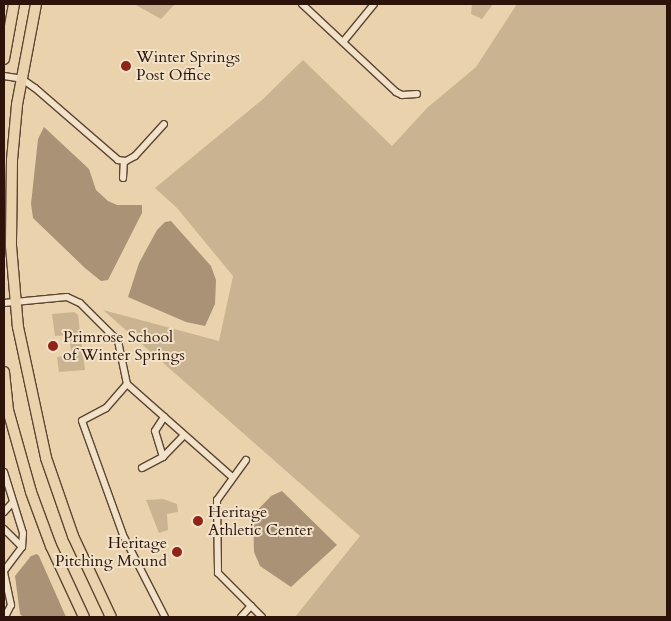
<!DOCTYPE html>
<html>
<head>
<meta charset="utf-8">
<style>
	body { margin:0 }
	#map { position:relative; width:671px; height:621px; overflow:hidden; background:#ead3ac; font-family:Cardo,serif }
	div>[style] { position:absolute }
	.green>* { inset:0; background:#cab390 }
	.water>* { inset:0; background:#a99275 }
	.roads { filter:drop-shadow(1px 0 #5c4432) drop-shadow(-1px 0 #5c4432) drop-shadow(0 1px #5c4432) drop-shadow(0 -1px #5c4432) }
	.minor>* { height:6px; margin:-3px; padding:0 3px; transform-origin:3px; border-radius:3px; background:#f1e2c9 }
	.primary>* { height:10px; margin:-5px; padding:0 5px; transform-origin:5px; border-radius:5px; background:#ead3ac }
	.dots>* { width:14px; height:14px; translate:-50% -50%; box-sizing:border-box; border:2px solid #f1e2c9; border-radius:50% }
	span { translate:-50% -50%; white-space:nowrap; text-align:center; line-height:1.15; -webkit-text-stroke:4px #f1e2c9; paint-order:stroke }
	.poi-label { font-size:16px; color:#2c140a }
	.left { translate:0 -50%; text-align:left }
	.right { translate:-100% -50%; text-align:right }
	.frame { position:absolute; inset:0; border:5px solid #2c140a; pointer-events:none }
</style>
</head>
<body>
<div id="map">
	<div class="green">
		<div style="clip-path:polygon(134px 4px,175px 4px,161px 19px)"></div>
		<div style="clip-path:polygon(472px 4px,493px 4px,482px 19px,471px 14px)"></div>
		<div style="clip-path:polygon(517px 4px,667px 4px,667px 617px,295px 617px,360px 536px,103px 310px,219px 341px,233px 276px,177px 208px,155px 188px,263px 99px,303px 60px,392px 146px,427px 108px,476px 67px)"></div>
		<div style="clip-path:polygon(74px 312px,78px 315px,85px 370px,59px 372px,57px 357px,72px 355px,68px 335px,55px 336px,52px 314px)"></div>
		<div style="clip-path:polygon(163px 499px,177px 504px,178px 512px,167px 514px,168px 530px,159px 533px,146px 500px)"></div>
	</div>
	<div class="water">
		<div style="clip-path:polygon(44px 127px,89px 169px,96px 190px,108px 201px,117px 205px,142px 205px,142px 213px,108px 280px,101px 281px,85px 268px,33px 218px,31px 204px,38px 139px)"></div>
		<div style="clip-path:polygon(171px 221px,211px 266px,216px 280px,215px 304px,205px 326px,186px 322px,128px 297px,139px 263px,157px 230px,165px 222px)"></div>
		<div style="clip-path:polygon(282px 491px,337px 545px,291px 587px,260px 566px,254px 552px,253px 515px,271px 496px)"></div>
		<div style="clip-path:polygon(37px 554px,39px 556px,66px 617px,23px 617px,20px 614px,15px 576px,31px 556px)"></div>
	</div>
	<div class="roads">
		<div class="minor">
			<div style="left:302px;top:4px;width:129px;rotate:43.1deg"></div>
			<div style="left:396px;top:92px;width:7px;rotate:27deg"></div>
			<div style="left:402px;top:95px;width:15px;rotate:-4deg"></div>
			<div style="left:343px;top:42px;width:49px;rotate:-50.8deg"></div>
			<div style="left:4px;top:76px;width:18px;rotate:9deg"></div>
			<div style="left:22px;top:79px;width:16px;rotate:35deg"></div>
			<div style="left:35px;top:88px;width:110px;rotate:40.9deg"></div>
			<div style="left:118px;top:160px;width:8px;rotate:7deg"></div>
			<div style="left:126px;top:161px;width:10px;rotate:-29deg"></div>
			<div style="left:135px;top:156px;width:43px;rotate:-47.8deg"></div>
			<div style="left:123px;top:178px;width:17px;rotate:-87deg"></div>
			<div style="left:4px;top:303px;width:63px;rotate:-5.4deg"></div>
			<div style="left:67px;top:297px;width:14px;rotate:25deg"></div>
			<div style="left:80px;top:303px;width:54px;rotate:45deg"></div>
			<div style="left:118px;top:341px;width:44px;rotate:78.2deg"></div>
			<div style="left:127px;top:384px;width:140px;rotate:41.5deg"></div>
			<div style="left:127px;top:384px;width:32px;rotate:131deg"></div>
			<div style="left:106px;top:408px;width:27px;rotate:152deg"></div>
			<div style="left:82px;top:421px;width:121px;rotate:70.2deg"></div>
			<div style="left:123px;top:535px;width:92px;rotate:62.9deg"></div>
			<div style="left:163px;top:457px;width:27px;rotate:-107deg"></div>
			<div style="left:155px;top:431px;width:17px;rotate:-57deg"></div>
			<div style="left:246px;top:460px;width:49px;rotate:125.9deg"></div>
			<div style="left:217px;top:500px;width:73px;rotate:89.2deg"></div>
			<div style="left:218px;top:573px;width:62px;rotate:45deg"></div>
			<div style="left:142px;top:468px;width:24px;rotate:-28deg"></div>
			<div style="left:163px;top:457px;width:30px;rotate:-46deg"></div>
			<div style="left:4px;top:472px;width:64px;rotate:72.7deg"></div>
			<div style="left:23px;top:533px;width:14px;rotate:94deg"></div>
			<div style="left:22px;top:547px;width:30px;rotate:127deg"></div>
			<div style="left:4px;top:512px;width:13px;rotate:-48deg"></div>
			<div style="left:4px;top:529px;width:25px;rotate:45deg"></div>
			<div style="left:4px;top:572px;width:34px;rotate:78deg"></div>
			<div style="left:11px;top:605px;width:13px;rotate:117deg"></div>
			<div style="left:241px;top:617px;width:15px;rotate:-48deg"></div>
		</div>
		<div class="primary">
			<div style="left:36px;top:4px;width:103px;rotate:100.7deg"></div>
			<div style="left:17px;top:105px;width:55px;rotate:95.2deg"></div>
			<div style="left:12px;top:160px;width:86px;rotate:90.7deg"></div>
			<div style="left:11px;top:246px;width:81px;rotate:85.1deg"></div>
			<div style="left:18px;top:327px;width:134px;rotate:77.9deg"></div>
			<div style="left:46px;top:458px;width:83px;rotate:70.9deg"></div>
			<div style="left:73px;top:536px;width:89px;rotate:64.9deg"></div>
			<div style="left:4px;top:59px;width:56px;rotate:-79.7deg"></div>
			<div style="left:4px;top:372px;width:38px;rotate:84deg"></div>
			<div style="left:8px;top:410px;width:85px;rotate:74.3deg"></div>
			<div style="left:31px;top:492px;width:58px;rotate:69.7deg"></div>
			<div style="left:51px;top:546px;width:78px;rotate:65.1deg"></div>
		</div>
	</div>
	<div class="dots">
		<div style="left:126px;top:66px;background:#8f2418"></div>
		<div style="left:53px;top:346px;background:#8f2418"></div>
		<div style="left:198px;top:521px;background:#8f2418"></div>
		<div style="left:177px;top:552px;background:#8f2418"></div>
	</div>
	<div class="poi-label">
		<span class="left" style="left:136px;top:66px">Winter Springs<br>Post Office</span>
		<span class="left" style="left:63px;top:346px">Primrose School<br>of Winter Springs</span>
		<span class="left" style="left:208px;top:521px">Heritage<br>Athletic Center</span>
		<span class="right" style="left:167px;top:552px">Heritage<br>Pitching Mound</span>
	</div>
	<div class="frame"></div>
</div>
</body>
</html>
